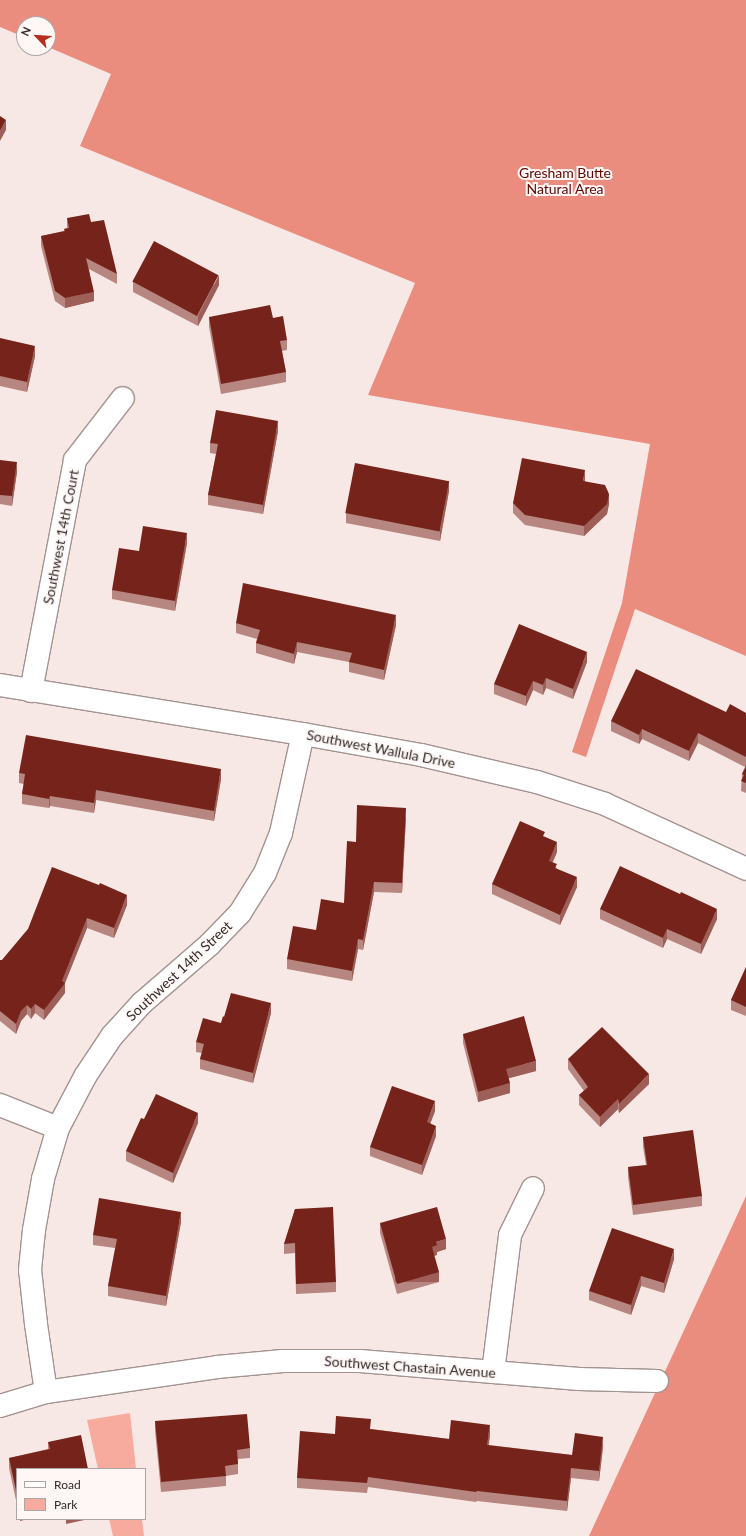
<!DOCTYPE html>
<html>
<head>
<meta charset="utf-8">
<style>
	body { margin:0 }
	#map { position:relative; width:746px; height:1536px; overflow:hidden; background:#f8e8e5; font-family:Lato,sans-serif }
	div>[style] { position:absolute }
	.green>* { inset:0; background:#f7ab9e }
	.forest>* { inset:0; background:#ea8d7e }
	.roads { filter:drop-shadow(1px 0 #a29390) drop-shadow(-1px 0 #a29390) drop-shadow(0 1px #a29390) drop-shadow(0 -1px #a29390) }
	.street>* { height:22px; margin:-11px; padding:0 11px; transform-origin:11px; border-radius:11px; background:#fff }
	.wall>* { inset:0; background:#b78680 }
	.shaded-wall>* { inset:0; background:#9d5f58; transform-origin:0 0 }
	.building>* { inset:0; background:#76241b; transform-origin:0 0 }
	span { translate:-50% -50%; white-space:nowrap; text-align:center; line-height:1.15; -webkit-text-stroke:4px #fef7f6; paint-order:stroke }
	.park-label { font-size:14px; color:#5d0804 }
	.street-label { font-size:14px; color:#302a29 }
	.legend { position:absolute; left:16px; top:1468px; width:130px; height:52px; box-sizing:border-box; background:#fef7f6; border:1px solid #aca5a4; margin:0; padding:5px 7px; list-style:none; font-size:12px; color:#302a29 }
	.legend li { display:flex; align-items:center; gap:8px; height:20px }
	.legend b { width:20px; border:1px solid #aca5a4 }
	.north { position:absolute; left:16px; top:16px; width:40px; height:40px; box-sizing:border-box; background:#fef7f6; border:1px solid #aca5a4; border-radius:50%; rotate:295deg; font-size:11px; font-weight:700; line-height:16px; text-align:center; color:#302a29 }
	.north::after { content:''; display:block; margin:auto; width:14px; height:18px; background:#b82b1d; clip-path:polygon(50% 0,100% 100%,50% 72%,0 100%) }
</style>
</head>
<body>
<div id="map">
	<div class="green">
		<div style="clip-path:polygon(130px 1413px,136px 1469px,98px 1469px,87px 1420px)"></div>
		<div style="clip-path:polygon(109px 1519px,142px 1519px,144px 1536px,113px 1536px)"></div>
	</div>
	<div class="forest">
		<div style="clip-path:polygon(0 0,746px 0,746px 656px,635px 609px,586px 757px,572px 752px,622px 603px,650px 444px,368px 395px,415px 283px,80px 146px,111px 74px,48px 47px,48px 24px,24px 24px,24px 37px,0 27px)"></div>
		<div style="clip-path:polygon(746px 1196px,746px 1536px,589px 1536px)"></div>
	</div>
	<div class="roads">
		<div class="street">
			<div style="left:0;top:685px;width:307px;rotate:9.2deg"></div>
			<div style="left:303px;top:734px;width:120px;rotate:10.1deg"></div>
			<div style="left:421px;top:755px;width:119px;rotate:13.1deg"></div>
			<div style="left:537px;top:782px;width:71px;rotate:17.9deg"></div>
			<div style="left:605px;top:804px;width:155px;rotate:24.7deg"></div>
			<div style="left:31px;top:691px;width:235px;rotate:-79.2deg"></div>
			<div style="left:75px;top:460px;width:78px;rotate:-52.3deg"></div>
			<div style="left:0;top:1105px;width:62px;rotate:21.6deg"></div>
			<div style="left:493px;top:1372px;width:138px;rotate:-82.9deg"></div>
			<div style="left:510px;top:1235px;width:52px;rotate:-63.9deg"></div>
			<div style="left:46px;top:1392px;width:69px;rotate:-98.4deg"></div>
			<div style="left:36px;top:1324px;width:54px;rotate:-96.3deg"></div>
			<div style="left:30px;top:1270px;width:40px;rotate:-84.3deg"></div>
			<div style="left:34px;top:1230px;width:52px;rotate:-80deg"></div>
			<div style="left:43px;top:1179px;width:53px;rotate:-73.6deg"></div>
			<div style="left:58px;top:1128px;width:60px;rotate:-62.2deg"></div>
			<div style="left:86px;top:1075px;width:47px;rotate:-56.3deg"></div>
			<div style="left:112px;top:1036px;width:45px;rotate:-47.7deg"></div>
			<div style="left:142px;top:1003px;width:90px;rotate:-40.9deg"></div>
			<div style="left:210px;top:944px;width:43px;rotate:-45.9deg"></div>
			<div style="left:240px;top:913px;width:47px;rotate:-58deg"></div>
			<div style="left:265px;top:873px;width:43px;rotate:-68.2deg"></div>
			<div style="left:281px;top:833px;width:101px;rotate:-77.5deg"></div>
			<div style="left:0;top:1406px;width:48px;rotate:-16.9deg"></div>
			<div style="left:46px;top:1392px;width:173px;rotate:-8.3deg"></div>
			<div style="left:217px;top:1367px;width:66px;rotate:-5.2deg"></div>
			<div style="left:283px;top:1361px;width:77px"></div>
			<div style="left:360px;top:1361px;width:220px;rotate:4.7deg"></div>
			<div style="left:579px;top:1379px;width:78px;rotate:1.5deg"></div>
		</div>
	</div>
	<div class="wall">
		<div style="clip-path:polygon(67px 218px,91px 222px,117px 274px,117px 284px,89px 269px,94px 301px,65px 308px,55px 301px,41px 246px,41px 236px,64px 231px,64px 229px,67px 228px)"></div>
		<div style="clip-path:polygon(133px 282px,219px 285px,198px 326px,133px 292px)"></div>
		<div style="clip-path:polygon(209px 317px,273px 318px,287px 340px,287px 350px,282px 351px,286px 372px,286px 382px,221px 394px,209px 327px)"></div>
		<div style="clip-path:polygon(0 338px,35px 356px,27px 392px,0 386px)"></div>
		<div style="clip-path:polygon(278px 431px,263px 514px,208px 505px,208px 495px,216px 454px,210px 453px,210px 443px)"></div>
		<div style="clip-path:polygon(0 460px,17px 472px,12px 506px,0 504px)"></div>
		<div style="clip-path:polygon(585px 481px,609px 504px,607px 514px,584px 536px,525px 525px,513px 513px,513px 503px)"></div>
		<div style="clip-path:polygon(449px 491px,440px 541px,346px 523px,346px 513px)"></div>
		<div style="clip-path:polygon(187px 543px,175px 611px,112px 599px,112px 590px,139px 551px)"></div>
		<div style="clip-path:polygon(236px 623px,396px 625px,384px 680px,349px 672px,349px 662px,297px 652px,294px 664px,256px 653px,256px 643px,257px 639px,236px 633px)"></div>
		<div style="clip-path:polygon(587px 662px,573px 699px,546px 688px,543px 695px,533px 690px,526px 706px,494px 694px,494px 684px)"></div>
		<div style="clip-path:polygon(726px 712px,746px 713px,746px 793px,741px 791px,742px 774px,745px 767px,698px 743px,689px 761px,642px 739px,639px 744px,611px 731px,611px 721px)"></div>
		<div style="clip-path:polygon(19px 773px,221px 779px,214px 821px,96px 800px,94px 813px,50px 806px,49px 808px,22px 804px,22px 794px,24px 784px,19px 783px)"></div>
		<div style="clip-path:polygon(406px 817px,402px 893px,374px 892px,363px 950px,358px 949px,352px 981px,287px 969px,287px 959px,344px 903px,356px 842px)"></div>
		<div style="clip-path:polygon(545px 837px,557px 852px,553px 862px,557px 869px,577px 887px,560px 925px,492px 894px,492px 884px)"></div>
		<div style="clip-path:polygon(680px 894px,717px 919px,701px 954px,667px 939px,663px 948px,600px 919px,600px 909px)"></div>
		<div style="clip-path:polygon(127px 905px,114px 938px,87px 928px,65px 983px,65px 993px,44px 1020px,35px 1013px,31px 1019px,27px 1014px,21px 1021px,16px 1034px,0 1021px,0 960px,2px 960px,28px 929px)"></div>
		<div style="clip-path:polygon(746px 967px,746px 1016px,731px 1010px,731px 1000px)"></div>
		<div style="clip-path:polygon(271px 1013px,253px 1083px,200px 1069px,200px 1059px,202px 1053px,196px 1052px,196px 1042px,221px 1023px,224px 1017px)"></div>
		<div style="clip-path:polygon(463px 1034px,536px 1071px,509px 1078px,510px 1093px,478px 1102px,463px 1043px)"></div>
		<div style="clip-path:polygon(568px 1059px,649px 1084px,619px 1113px,618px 1109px,600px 1127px,579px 1105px,579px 1095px,584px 1091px,568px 1069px)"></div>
		<div style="clip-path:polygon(435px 1111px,430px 1124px,436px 1136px,422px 1175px,370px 1156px,370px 1147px)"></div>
		<div style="clip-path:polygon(144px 1119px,198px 1123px,173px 1183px,126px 1161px,126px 1151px)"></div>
		<div style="clip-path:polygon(643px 1137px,702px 1196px,702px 1206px,633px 1215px,628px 1177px,628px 1167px,646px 1165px,643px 1147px)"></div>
		<div style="clip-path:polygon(295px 1209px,336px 1282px,336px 1292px,296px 1294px,295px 1253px,284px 1254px,284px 1244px)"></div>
		<div style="clip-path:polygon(181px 1222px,166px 1306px,108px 1296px,108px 1286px,115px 1248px,93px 1245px,93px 1235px)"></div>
		<div style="clip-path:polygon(380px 1223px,446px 1249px,437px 1252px,437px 1255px,434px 1256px,439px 1282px,397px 1294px,380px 1233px)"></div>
		<div style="clip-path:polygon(674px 1259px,664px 1293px,641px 1286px,631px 1315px,589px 1300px,589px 1291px)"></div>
		<div style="clip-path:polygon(155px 1421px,250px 1448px,250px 1458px,238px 1459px,238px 1474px,226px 1476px,226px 1486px,161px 1492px,155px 1431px)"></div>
		<div style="clip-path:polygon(371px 1429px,449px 1439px,490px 1435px,489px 1445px,572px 1455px,603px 1447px,599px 1481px,571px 1478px,567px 1511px,477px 1501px,476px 1502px,368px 1487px,367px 1493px,297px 1488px,297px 1478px,335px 1434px)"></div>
		<div style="clip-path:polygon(48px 1442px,88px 1469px,17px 1469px,17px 1505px,9px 1468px,9px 1458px,48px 1449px)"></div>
	</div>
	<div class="shaded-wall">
		<div style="clip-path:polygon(6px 120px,6px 130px,0 141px,0 131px)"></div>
		<div style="clip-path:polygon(219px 275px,219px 285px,198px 326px,198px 316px)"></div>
		<div style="clip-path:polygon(94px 292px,94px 301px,65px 308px,65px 298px)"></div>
		<div style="clip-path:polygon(35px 346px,35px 356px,27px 392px,27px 382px)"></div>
		<div style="clip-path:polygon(278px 421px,278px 431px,263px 514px,263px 505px)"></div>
		<div style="clip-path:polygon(17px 462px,17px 472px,12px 506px,12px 496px)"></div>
		<div style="clip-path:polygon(585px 470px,585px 480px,583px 491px,583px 481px)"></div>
		<div style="clip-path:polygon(449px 481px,449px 491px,440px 541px,440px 531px)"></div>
		<div style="clip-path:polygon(609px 494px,609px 504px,607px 514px,584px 536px,584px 526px)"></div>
		<div style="clip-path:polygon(187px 533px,187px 543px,175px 611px,175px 601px)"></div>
		<div style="clip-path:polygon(396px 615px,396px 625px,384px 680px,384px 670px)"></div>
		<div style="clip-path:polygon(297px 642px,297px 652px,294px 664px,294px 654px)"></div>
		<div style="clip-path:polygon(587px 652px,587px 662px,573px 699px,573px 689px)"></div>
		<div style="clip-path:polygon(546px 678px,546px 688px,543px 695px,543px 685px)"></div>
		<div style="clip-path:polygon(533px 681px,533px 690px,526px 706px,526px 696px)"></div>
		<div style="clip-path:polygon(642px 729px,642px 739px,639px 744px,639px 735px)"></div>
		<div style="clip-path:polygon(698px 733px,698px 743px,689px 761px,689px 751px)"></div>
		<div style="clip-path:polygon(221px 769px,221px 779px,214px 821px,214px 811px)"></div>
		<div style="clip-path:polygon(96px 790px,96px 800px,94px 813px,94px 803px)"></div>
		<div style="clip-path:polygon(50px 796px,50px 806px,49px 808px,49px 799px)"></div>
		<div style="clip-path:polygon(406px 808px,406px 817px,402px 893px,402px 883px)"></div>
		<div style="clip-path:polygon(557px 842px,557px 852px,549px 870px,549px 861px)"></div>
		<div style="clip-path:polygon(577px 877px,577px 887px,560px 925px,560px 915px)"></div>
		<div style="clip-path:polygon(374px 882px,374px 892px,363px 950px,363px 940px)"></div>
		<div style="clip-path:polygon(127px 895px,127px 905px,114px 938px,114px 928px)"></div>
		<div style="clip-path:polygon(717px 909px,717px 919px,701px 954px,701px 944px)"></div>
		<div style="clip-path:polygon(87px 918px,87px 928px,65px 983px,65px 993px,44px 1020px,44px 1010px,62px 981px)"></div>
		<div style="clip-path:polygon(667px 929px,667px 939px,663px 948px,663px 938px)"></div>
		<div style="clip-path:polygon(358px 939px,358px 949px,352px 981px,352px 971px)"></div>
		<div style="clip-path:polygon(271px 1003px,271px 1013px,253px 1083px,253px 1073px)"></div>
		<div style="clip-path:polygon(35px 1004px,35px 1013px,31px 1019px,31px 1009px)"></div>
		<div style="clip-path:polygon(27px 1005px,27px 1014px,21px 1021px,16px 1034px,16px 1024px,21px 1011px)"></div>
		<div style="clip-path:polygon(536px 1061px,536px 1071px,506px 1079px,506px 1069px)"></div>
		<div style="clip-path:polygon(649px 1074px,649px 1084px,619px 1113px,619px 1104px)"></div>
		<div style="clip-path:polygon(510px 1083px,510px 1093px,478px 1102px,478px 1092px)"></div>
		<div style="clip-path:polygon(618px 1099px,618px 1109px,600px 1127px,600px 1117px)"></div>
		<div style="clip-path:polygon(435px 1101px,435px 1111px,427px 1132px,427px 1122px)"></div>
		<div style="clip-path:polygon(198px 1113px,198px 1123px,173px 1183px,173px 1173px)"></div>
		<div style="clip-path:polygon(436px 1126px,436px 1136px,422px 1175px,422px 1165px)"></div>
		<div style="clip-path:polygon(181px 1212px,181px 1222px,166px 1306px,166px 1296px)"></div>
		<div style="clip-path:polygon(446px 1239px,446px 1249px,437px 1252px,437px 1255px,432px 1256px,432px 1247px,436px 1242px)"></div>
		<div style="clip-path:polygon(674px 1249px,674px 1259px,664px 1293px,664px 1283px)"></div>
		<div style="left:439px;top:1272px;width:10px;height:44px;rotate:90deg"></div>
		<div style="clip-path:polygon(641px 1276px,641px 1286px,631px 1315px,631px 1305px)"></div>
		<div style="clip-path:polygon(490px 1425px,490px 1435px,487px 1454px,487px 1445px)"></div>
		<div style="clip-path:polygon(603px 1437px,603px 1447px,599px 1481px,599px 1471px)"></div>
		<div style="clip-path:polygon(571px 1468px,571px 1478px,567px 1511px,567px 1501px)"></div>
		<div style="clip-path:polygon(20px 1519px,28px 1519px,20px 1521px)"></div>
		<div style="clip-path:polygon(66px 1519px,89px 1519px,66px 1524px)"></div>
	</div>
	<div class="building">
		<div style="clip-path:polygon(0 116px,6px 120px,0 131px)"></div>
		<div style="clip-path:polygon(89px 214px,91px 222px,104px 220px,117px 274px,86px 258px,94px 292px,65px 298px,55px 291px,41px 236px,65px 231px,64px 229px,69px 228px,67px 218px)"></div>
		<div style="left:154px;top:241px;width:73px;height:46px;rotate:28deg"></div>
		<div style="clip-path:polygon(270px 305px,273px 318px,283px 316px,287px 340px,280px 341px,286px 372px,221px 384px,209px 317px)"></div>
		<div style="clip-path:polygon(0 338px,35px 346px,27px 382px,0 376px)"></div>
		<div style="clip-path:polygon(216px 410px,278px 421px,263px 505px,208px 495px,218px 444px,210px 443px)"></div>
		<div style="clip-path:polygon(522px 458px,585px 470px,583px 481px,605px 485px,609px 494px,607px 504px,584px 526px,525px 515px,513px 503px)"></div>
		<div style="clip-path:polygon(0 460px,17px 462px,12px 496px,0 495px)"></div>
		<div style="left:355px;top:463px;width:96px;height:51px;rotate:11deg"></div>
		<div style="clip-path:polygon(143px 526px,187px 533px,175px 601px,112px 590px,119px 548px,139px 551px)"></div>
		<div style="clip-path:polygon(243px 583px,396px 615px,384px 670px,349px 662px,352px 653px,297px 642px,294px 654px,256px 643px,260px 630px,236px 623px)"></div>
		<div style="clip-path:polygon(519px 624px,587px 652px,573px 689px,546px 678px,543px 685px,533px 681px,526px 696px,494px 684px)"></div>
		<div style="clip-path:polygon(636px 669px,726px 712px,730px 704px,746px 713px,746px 757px,698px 733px,689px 751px,642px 729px,639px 735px,611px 721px)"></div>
		<div style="clip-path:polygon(26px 735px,221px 769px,214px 811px,96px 790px,94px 803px,50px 796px,49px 799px,22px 794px,25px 774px,19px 773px)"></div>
		<div style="clip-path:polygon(746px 766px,746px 783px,741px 781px,744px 775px,742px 774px)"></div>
		<div style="clip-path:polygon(357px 805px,406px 808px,402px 883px,374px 882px,363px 940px,358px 939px,352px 971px,287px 959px,293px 926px,316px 930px,321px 899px,344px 903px,347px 841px,356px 842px)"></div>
		<div style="clip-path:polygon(520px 821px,545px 832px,543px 836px,557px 842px,549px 861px,557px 864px,555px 868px,577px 877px,560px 915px,492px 884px)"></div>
		<div style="clip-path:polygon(620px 866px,680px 894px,681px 892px,717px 909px,701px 944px,667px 929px,663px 938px,600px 909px)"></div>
		<div style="clip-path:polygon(52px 867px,99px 885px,100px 883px,127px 895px,114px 928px,87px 918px,62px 981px,65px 983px,44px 1010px,35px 1004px,31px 1009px,27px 1005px,21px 1011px,16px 1024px,0 1011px,0 960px,2px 960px,28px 929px)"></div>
		<div style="clip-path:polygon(746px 967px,746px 1007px,731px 1000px)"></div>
		<div style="clip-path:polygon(231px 993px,271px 1003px,253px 1073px,200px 1059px,204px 1044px,196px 1042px,203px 1018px,221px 1023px,223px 1016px,224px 1017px)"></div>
		<div style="clip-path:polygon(524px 1016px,536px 1061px,506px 1069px,510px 1083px,478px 1092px,463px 1034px)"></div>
		<div style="clip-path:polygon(602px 1027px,649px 1074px,619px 1104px,618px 1099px,600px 1117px,579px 1095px,588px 1087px,568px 1059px)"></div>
		<div style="clip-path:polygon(392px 1086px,435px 1101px,427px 1122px,436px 1126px,422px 1165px,370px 1147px)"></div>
		<div style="clip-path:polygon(156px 1094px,198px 1113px,173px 1173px,126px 1151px,141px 1118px,144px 1119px)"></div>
		<div style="clip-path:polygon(693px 1130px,702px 1196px,633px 1205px,628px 1167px,647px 1165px,643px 1137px)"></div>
		<div style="clip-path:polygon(99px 1198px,181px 1212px,166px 1296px,108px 1286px,117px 1239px,93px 1235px)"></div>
		<div style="clip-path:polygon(333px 1207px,336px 1282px,296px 1284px,295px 1243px,284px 1244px,295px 1209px)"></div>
		<div style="clip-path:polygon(437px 1207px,446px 1239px,436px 1242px,437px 1245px,432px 1247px,439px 1272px,397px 1284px,380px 1223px)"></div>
		<div style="clip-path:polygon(612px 1228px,674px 1249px,664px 1283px,641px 1276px,631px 1305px,589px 1291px)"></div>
		<div style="clip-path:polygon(247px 1414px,250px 1448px,237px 1450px,238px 1464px,225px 1466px,226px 1476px,161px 1482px,155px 1421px)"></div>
		<div style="clip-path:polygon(336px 1416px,371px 1419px,370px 1429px,449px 1439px,451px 1420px,490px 1425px,487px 1445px,572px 1455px,575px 1433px,603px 1437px,599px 1471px,571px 1468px,567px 1501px,477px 1491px,476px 1492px,368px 1477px,367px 1483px,297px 1478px,300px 1431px,335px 1434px)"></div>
		<div style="clip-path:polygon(81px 1435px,88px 1469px,17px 1469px,17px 1495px,9px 1458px,50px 1449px,48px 1442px)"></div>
	</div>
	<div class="park-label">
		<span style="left:565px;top:181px">Gresham Butte<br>Natural Area</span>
	</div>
	<div class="street-label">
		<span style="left:61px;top:537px;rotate:-79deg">Southwest 14th Court</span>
		<span style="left:381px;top:749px;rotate:11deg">Southwest Wallula Drive</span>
		<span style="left:179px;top:971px;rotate:-43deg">Southwest 14th Street</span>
		<span style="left:410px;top:1367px;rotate:4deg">Southwest Chastain Avenue</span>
	</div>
	<ul class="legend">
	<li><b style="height:5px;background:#fff"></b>Road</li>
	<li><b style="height:11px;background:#f7ab9e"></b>Park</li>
	</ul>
	<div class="north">N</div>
</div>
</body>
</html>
